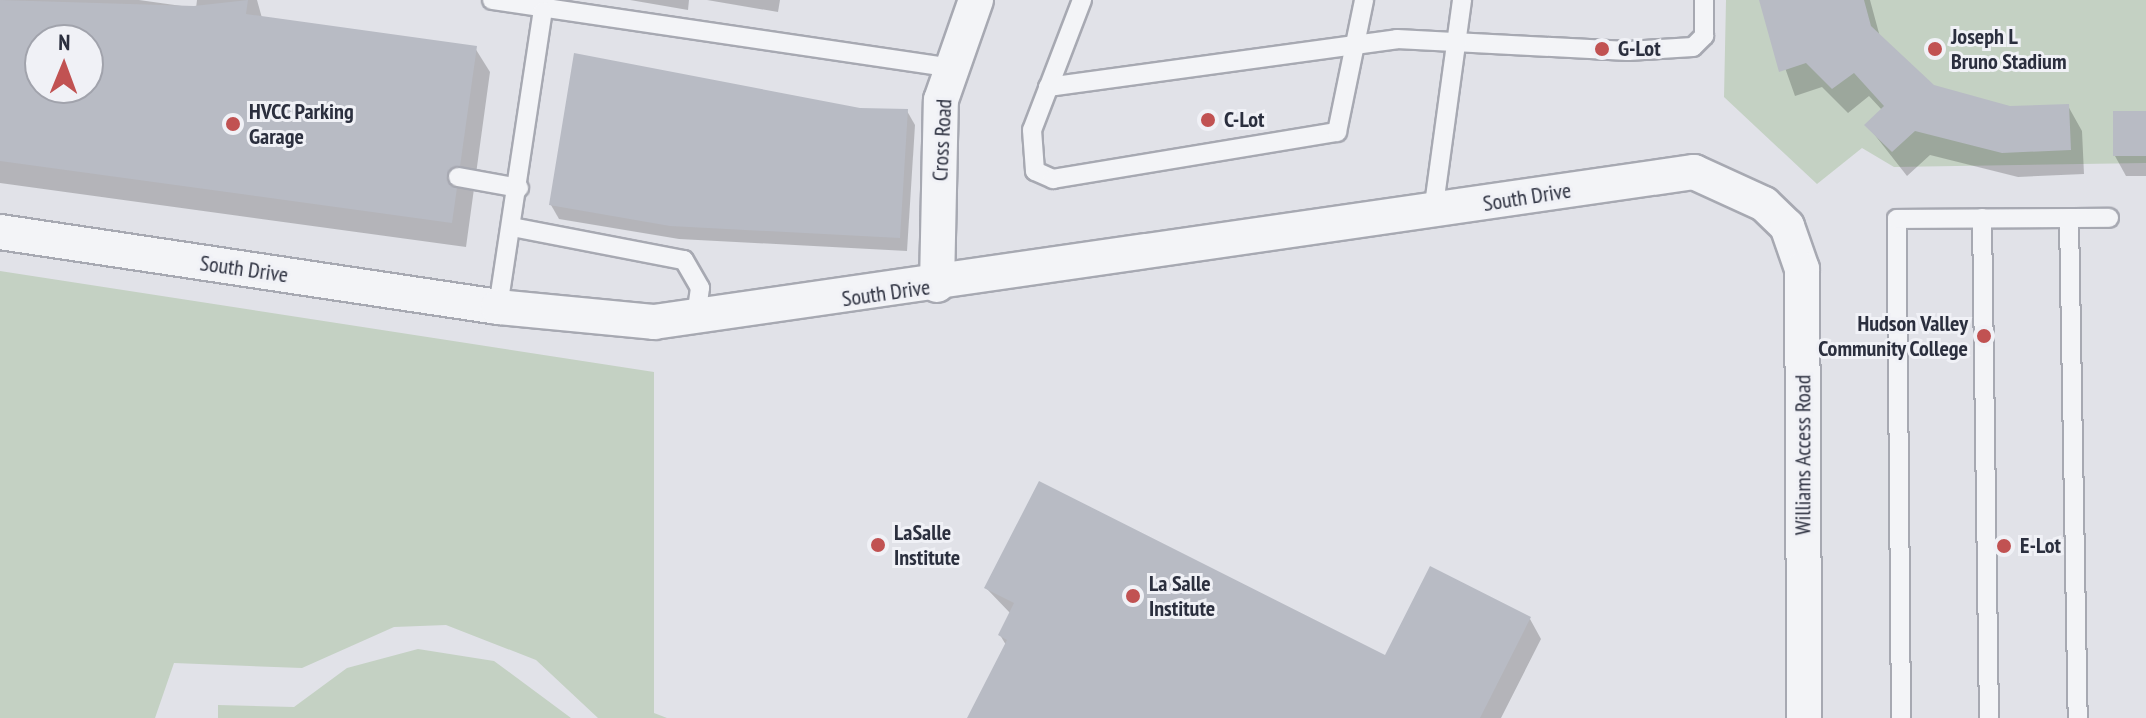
<!DOCTYPE html>
<html>
<head>
<meta charset="utf-8">
<style>
	body { margin:0 }
	#map { position:relative; width:2146px; height:718px; overflow:hidden; background:#e1e2e8; font-family:"PT Sans Narrow",sans-serif }
	div>[style] { position:absolute }
	.green>* { inset:0; background:#c4d1c3 }
	.shadow>* { inset:0; background:#0003 }
	.building>* { inset:0; background:#b8bbc4; transform-origin:0 0 }
	.roads { filter:drop-shadow(2px 0 #a7a9b2) drop-shadow(-2px 0 #a7a9b2) drop-shadow(0 2px #a7a9b2) drop-shadow(0 -2px #a7a9b2) }
	.lane>* { height:18px; margin:-9px; padding:0 9px; transform-origin:9px; border-radius:9px; background:#f3f4f7 }
	.street>* { height:34px; margin:-17px; padding:0 17px; transform-origin:17px; border-radius:17px; background:#f3f4f7 }
	.dots>* { width:22px; height:22px; translate:-50% -50%; box-sizing:border-box; border:4px solid #f0f1f6; border-radius:50% }
	span { translate:-50% -50%; white-space:nowrap; text-align:center; line-height:1.15; -webkit-text-stroke:6px #f0f1f6; paint-order:stroke }
	.poi-label { font-size:22px; color:#2b2f3e; font-weight:700 }
	.left { translate:0 -50%; text-align:left }
	.right { translate:-100% -50%; text-align:right }
	.street-label { font-size:22px; color:#2b2f3e }
	.north { position:absolute; left:24px; top:24px; width:80px; height:80px; box-sizing:border-box; background:#f0f1f6; border:2px solid #a1a3ac; border-radius:50%; rotate:1deg; font-size:22px; font-weight:700; line-height:32px; text-align:center; color:#2b2f3e }
	.north::after { content:''; display:block; margin:auto; width:28px; height:36px; background:#c15252; clip-path:polygon(50% 0,100% 100%,50% 72%,0 100%) }
</style>
</head>
<body>
<div id="map">
	<div class="green">
		<div style="clip-path:polygon(1726px 0,2146px 0,2146px 163px,1894px 167px,1862px 148px,1817px 184px,1724px 97px)"></div>
		<div style="clip-path:polygon(0 271px,654px 372px,654px 713px,667px 718px,598px 718px,536px 660px,446px 625px,394px 627px,302px 668px,174px 663px,155px 718px,0 718px)"></div>
		<div style="clip-path:polygon(418px 649px,494px 661px,571px 718px,218px 718px,218px 705px,294px 707px,347px 668px)"></div>
	</div>
	<div class="shadow">
		<div style="clip-path:polygon(evenodd,0 0,139px 0,196px 8px,197px 0,257px 0,262px 18px,475px 48px,490px 72px,466px 247px,0 183px,0 0,40px 40px,88px 40px,88px 88px,40px 88px,40px 40px)"></div>
		<div style="clip-path:polygon(630px 0,689px 0,688px 10px)"></div>
		<div style="clip-path:polygon(707px 0,780px 0,778px 12px)"></div>
		<div style="clip-path:polygon(1761px 0,1870px 0,1880px 37px,1933px 87px,2009px 108px,2068px 106px,2082px 131px,2084px 174px,2018px 177px,1930px 155px,1907px 176px,1867px 125px,1882px 110px,1869px 96px,1848px 113px,1822px 87px,1795px 96px)"></div>
		<div style="clip-path:polygon(860px 110px,907px 111px,915px 125px,907px 251px,679px 239px,559px 219px,551px 205px)"></div>
		<div style="clip-path:polygon(2146px 113px,2146px 176px,2126px 176px,2115px 156px)"></div>
		<div style="clip-path:polygon(986px 588px,1386px 657px,1530px 619px,1541px 639px,1501px 718px,969px 718px,1006px 645px,1000px 635px,1011px 614px)"></div>
	</div>
	<div class="building">
		<div style="clip-path:polygon(evenodd,0 0,194px 6px,248px 0,246px 14px,477px 46px,452px 223px,0 161px,0 0,40px 40px,88px 40px,88px 88px,40px 88px,40px 40px)"></div>
		<div style="clip-path:polygon(1759px 0,1864px 0,1871px 26px,1934px 85px,2010px 106px,2069px 104px,2071px 150px,2002px 153px,1915px 131px,1892px 152px,1864px 125px,1884px 106px,1854px 73px,1832px 89px,1806px 63px,1779px 72px)"></div>
		<div style="clip-path:polygon(574px 53px,860px 108px,908px 109px,900px 238px,670px 226px,549px 205px)"></div>
		<div style="left:2113px;top:111px;width:33px;height:45px"></div>
		<div style="clip-path:polygon(1039px 481px,1385px 655px,1430px 566px,1531px 617px,1480px 718px,967px 718px,1007px 640px,998px 635px,1014px 603px,984px 588px)"></div>
	</div>
	<div class="roads">
		<div class="lane">
			<div style="left:492px;top:0;width:463px;rotate:8.4deg"></div>
			<div style="left:1082px;top:0;width:139px;rotate:111deg"></div>
			<div style="left:1032px;top:130px;width:41px;rotate:85.8deg"></div>
			<div style="left:1035px;top:171px;width:20px;rotate:24deg"></div>
			<div style="left:1053px;top:179px;width:288px;rotate:-9.4deg"></div>
			<div style="left:1337px;top:132px;width:135px;rotate:-78.4deg"></div>
			<div style="left:1048px;top:87px;width:352px;rotate:-7.8deg"></div>
			<div style="left:1397px;top:39px;width:231px;rotate:3deg"></div>
			<div style="left:1628px;top:51px;width:65px;rotate:-3.5deg"></div>
			<div style="left:1693px;top:47px;width:16px;rotate:-45deg"></div>
			<div style="left:1704px;top:36px;width:36px;rotate:-90deg"></div>
			<div style="left:458px;top:177px;width:62px;rotate:10.2deg"></div>
			<div style="left:1433px;top:212px;width:214px;rotate:-82.2deg"></div>
			<div style="left:1982px;top:218px;width:500px;rotate:89.2deg"></div>
			<div style="left:2069px;top:219px;width:499px;rotate:89deg"></div>
			<div style="left:512px;top:227px;width:175px;rotate:10.9deg"></div>
			<div style="left:684px;top:260px;width:32px;rotate:60deg"></div>
			<div style="left:700px;top:288px;width:30px;rotate:98deg"></div>
			<div style="left:498px;top:307px;width:299px;rotate:-81.4deg"></div>
			<div style="left:1901px;top:718px;width:499px;rotate:-90.5deg"></div>
			<div style="left:1897px;top:219px;width:212px;rotate:-0.3deg"></div>
		</div>
		<div class="street">
			<div style="left:0;top:232px;width:504px;rotate:8.56deg"></div>
			<div style="left:498px;top:307px;width:157px;rotate:5.5deg"></div>
			<div style="left:654px;top:322px;width:1051px;rotate:-8.21deg"></div>
			<div style="left:1694px;top:172px;width:77px;rotate:24.6deg"></div>
			<div style="left:1764px;top:204px;width:32px;rotate:44deg"></div>
			<div style="left:1787px;top:226px;width:46px;rotate:70.8deg"></div>
			<div style="left:1802px;top:269px;width:449px;rotate:89.7deg"></div>
			<div style="left:937px;top:285px;width:185px;rotate:-88.8deg"></div>
			<div style="left:941px;top:100px;width:106px;rotate:-70.7deg"></div>
		</div>
	</div>
	<div class="dots">
		<div style="left:1602px;top:49px;background:#c15252"></div>
		<div style="left:1935px;top:49px;background:#c15252"></div>
		<div style="left:1208px;top:120px;background:#c15252"></div>
		<div style="left:233px;top:124px;background:#c15252"></div>
		<div style="left:1984px;top:336px;background:#c15252"></div>
		<div style="left:878px;top:545px;background:#c15252"></div>
		<div style="left:2004px;top:546px;background:#c15252"></div>
		<div style="left:1133px;top:596px;background:#c15252"></div>
	</div>
	<div class="poi-label">
		<span class="left" style="left:1951px;top:49px">Joseph L<br>Bruno Stadium</span>
		<span class="left" style="left:1618px;top:49px">G-Lot</span>
		<span class="left" style="left:249px;top:124px">HVCC Parking<br>Garage</span>
		<span class="left" style="left:1224px;top:120px">C-Lot</span>
		<span class="right" style="left:1968px;top:336px">Hudson Valley<br>Community College</span>
		<span class="left" style="left:894px;top:545px">LaSalle<br>Institute</span>
		<span class="left" style="left:2020px;top:546px">E-Lot</span>
		<span class="left" style="left:1149px;top:596px">La Salle<br>Institute</span>
	</div>
	<div class="street-label">
		<span style="left:942px;top:140px;rotate:-87deg">Cross Road</span>
		<span style="left:1527px;top:197px;rotate:-9deg">South Drive</span>
		<span style="left:244px;top:269px;rotate:8deg">South Drive</span>
		<span style="left:886px;top:293px;rotate:-8deg">South Drive</span>
		<span style="left:1803px;top:455px;rotate:-90deg">Williams Access Road</span>
	</div>
	<div class="north">N</div>
</div>
</body>
</html>
